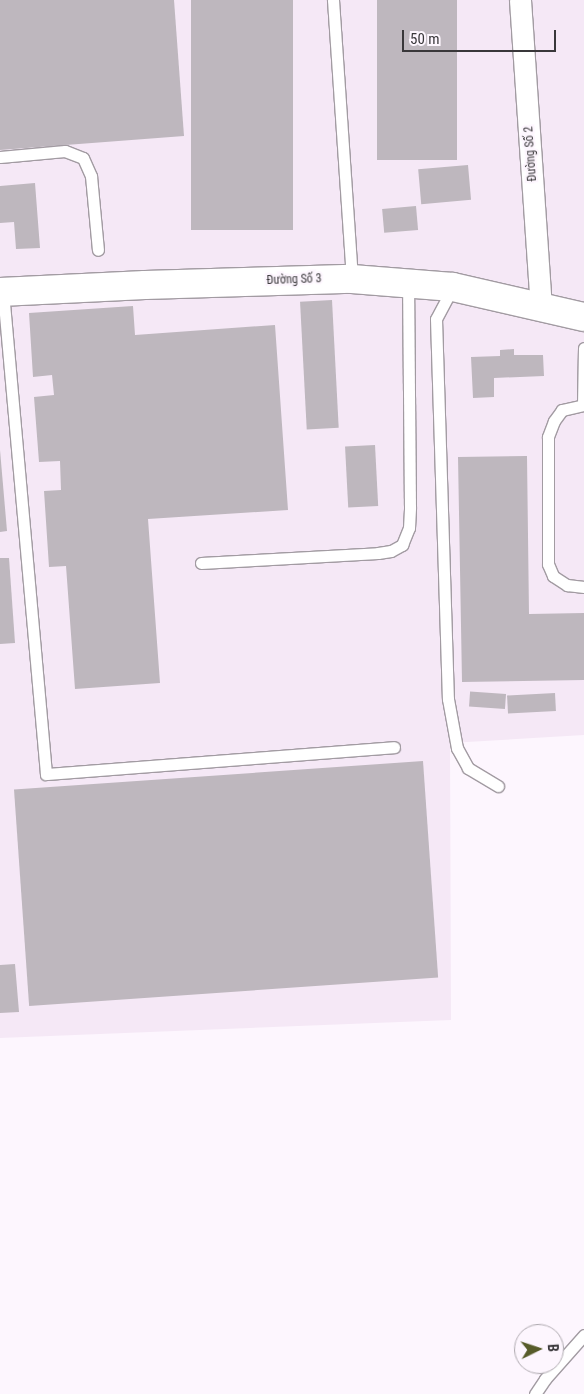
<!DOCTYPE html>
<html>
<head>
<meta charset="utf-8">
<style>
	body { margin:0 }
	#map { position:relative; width:584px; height:1394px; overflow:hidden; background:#fdf6fe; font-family:"Roboto Condensed",sans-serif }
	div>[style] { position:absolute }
	.built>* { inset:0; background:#f5e8f6 }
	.building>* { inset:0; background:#beb7be; transform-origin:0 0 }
	.roads { filter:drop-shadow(1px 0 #a29ba2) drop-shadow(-1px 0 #a29ba2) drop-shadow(0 1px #a29ba2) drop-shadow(0 -1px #a29ba2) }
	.service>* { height:11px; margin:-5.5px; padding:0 5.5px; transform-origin:5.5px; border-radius:5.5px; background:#fff }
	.minor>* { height:21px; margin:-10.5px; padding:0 10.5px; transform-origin:10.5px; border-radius:10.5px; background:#fff }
	.tertiary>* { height:28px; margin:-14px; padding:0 14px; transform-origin:14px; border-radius:14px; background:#fff }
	span { translate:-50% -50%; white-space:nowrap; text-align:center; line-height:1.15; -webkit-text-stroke:4.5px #fdf6fe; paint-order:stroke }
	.street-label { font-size:12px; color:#39373a }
	.north { position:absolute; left:514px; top:1324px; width:50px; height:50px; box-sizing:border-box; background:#fdf6fe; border:1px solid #afaab0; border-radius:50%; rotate:86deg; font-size:14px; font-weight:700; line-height:20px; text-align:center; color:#39373a }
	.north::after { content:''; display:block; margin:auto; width:18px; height:22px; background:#575c2a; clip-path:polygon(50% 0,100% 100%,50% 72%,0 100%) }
	.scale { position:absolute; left:402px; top:30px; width:154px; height:22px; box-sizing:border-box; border:2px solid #39373a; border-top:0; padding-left:6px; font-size:15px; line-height:18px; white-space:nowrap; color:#39373a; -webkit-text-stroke:4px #fdf6fe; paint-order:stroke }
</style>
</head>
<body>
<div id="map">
	<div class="built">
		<div style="clip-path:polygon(0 0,584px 0,584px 735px,450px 743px,451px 1020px,0 1038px)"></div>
	</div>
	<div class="building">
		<div style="clip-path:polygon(0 0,174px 0,184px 136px,0 150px)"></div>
		<div style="left:191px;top:0;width:102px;height:230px"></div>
		<div style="left:377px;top:0;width:80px;height:160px"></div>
		<div style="left:468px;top:165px;width:35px;height:50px;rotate:85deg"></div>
		<div style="clip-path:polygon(35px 183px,40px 248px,16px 249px,14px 222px,0 223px,0 186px)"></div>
		<div style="left:416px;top:206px;width:24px;height:34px;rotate:85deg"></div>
		<div style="left:332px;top:300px;width:128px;height:32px;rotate:87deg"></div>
		<div style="clip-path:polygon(133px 306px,135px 335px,275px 325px,288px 510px,148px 519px,160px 683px,75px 689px,66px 566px,49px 567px,44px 491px,61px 490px,60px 461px,39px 462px,34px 397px,54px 395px,52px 375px,33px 377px,29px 313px)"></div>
		<div style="clip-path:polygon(514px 349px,514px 355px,543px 355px,544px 376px,494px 378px,494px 397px,473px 398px,471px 357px,500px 356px,500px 350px)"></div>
		<div style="left:375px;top:445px;width:61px;height:30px;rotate:87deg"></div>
		<div style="clip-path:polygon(0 450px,7px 531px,0 532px)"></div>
		<div style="clip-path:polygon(527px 456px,529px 614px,584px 613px,584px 680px,462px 682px,458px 457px)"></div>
		<div style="clip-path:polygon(0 558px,9px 558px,15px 643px,0 644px)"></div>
		<div style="left:555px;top:693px;width:18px;height:48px;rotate:87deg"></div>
		<div style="left:506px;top:694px;width:15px;height:36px;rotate:94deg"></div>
		<div style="left:423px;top:761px;width:217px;height:410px;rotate:86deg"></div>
		<div style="clip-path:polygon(15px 964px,19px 1012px,0 1013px,0 965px)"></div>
	</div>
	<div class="roads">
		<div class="service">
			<div style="left:333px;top:0;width:280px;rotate:86.1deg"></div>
			<div style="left:0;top:157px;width:65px;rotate:-5.3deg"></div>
			<div style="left:65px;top:151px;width:19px;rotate:21deg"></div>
			<div style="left:83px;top:158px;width:20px;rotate:66deg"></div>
			<div style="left:91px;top:176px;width:74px;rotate:84.6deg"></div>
			<div style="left:453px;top:287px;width:36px;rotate:118deg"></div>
			<div style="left:436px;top:319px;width:380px;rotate:88.2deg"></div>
			<div style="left:448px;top:699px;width:50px;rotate:79.6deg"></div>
			<div style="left:457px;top:748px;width:23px;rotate:61deg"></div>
			<div style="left:468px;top:768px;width:35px;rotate:31deg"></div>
			<div style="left:3px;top:292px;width:484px;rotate:84.9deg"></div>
			<div style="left:46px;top:774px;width:349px;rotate:-4.4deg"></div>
			<div style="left:583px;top:405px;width:57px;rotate:-89deg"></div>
			<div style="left:584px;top:405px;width:23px;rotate:167deg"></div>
			<div style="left:562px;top:410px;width:14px;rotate:126deg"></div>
			<div style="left:554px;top:421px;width:17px;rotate:111deg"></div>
			<div style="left:548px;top:437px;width:127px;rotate:90deg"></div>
			<div style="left:548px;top:564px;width:13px;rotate:67deg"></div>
			<div style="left:553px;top:576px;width:17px;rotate:33deg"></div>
			<div style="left:567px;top:585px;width:17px;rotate:7deg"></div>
			<div style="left:201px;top:563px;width:177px;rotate:-3.2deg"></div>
			<div style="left:378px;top:553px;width:13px;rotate:-9deg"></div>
			<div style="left:391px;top:551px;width:13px;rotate:-29deg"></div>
			<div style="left:402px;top:545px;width:18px;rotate:-68deg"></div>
			<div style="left:409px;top:528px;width:21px;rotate:-87deg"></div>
			<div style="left:410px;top:507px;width:223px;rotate:-90.5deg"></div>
			<div style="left:535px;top:1394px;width:18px;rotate:-56deg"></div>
			<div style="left:545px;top:1379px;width:59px;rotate:-48.4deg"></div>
		</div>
		<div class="minor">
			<div style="left:520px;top:0;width:308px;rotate:86.1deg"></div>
		</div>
		<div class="tertiary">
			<div style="left:0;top:292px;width:145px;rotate:-2.8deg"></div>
			<div style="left:145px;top:285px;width:207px;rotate:-1.7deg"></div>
			<div style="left:352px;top:279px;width:101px;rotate:4.5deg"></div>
			<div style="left:453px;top:287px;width:134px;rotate:12.9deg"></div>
		</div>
	</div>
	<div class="street-label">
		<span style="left:531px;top:154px;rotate:-94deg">Đường Số 2</span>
		<span style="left:294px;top:280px;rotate:-2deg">Đường Số 3</span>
	</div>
	<div class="north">B</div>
	<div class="scale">50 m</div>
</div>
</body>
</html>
